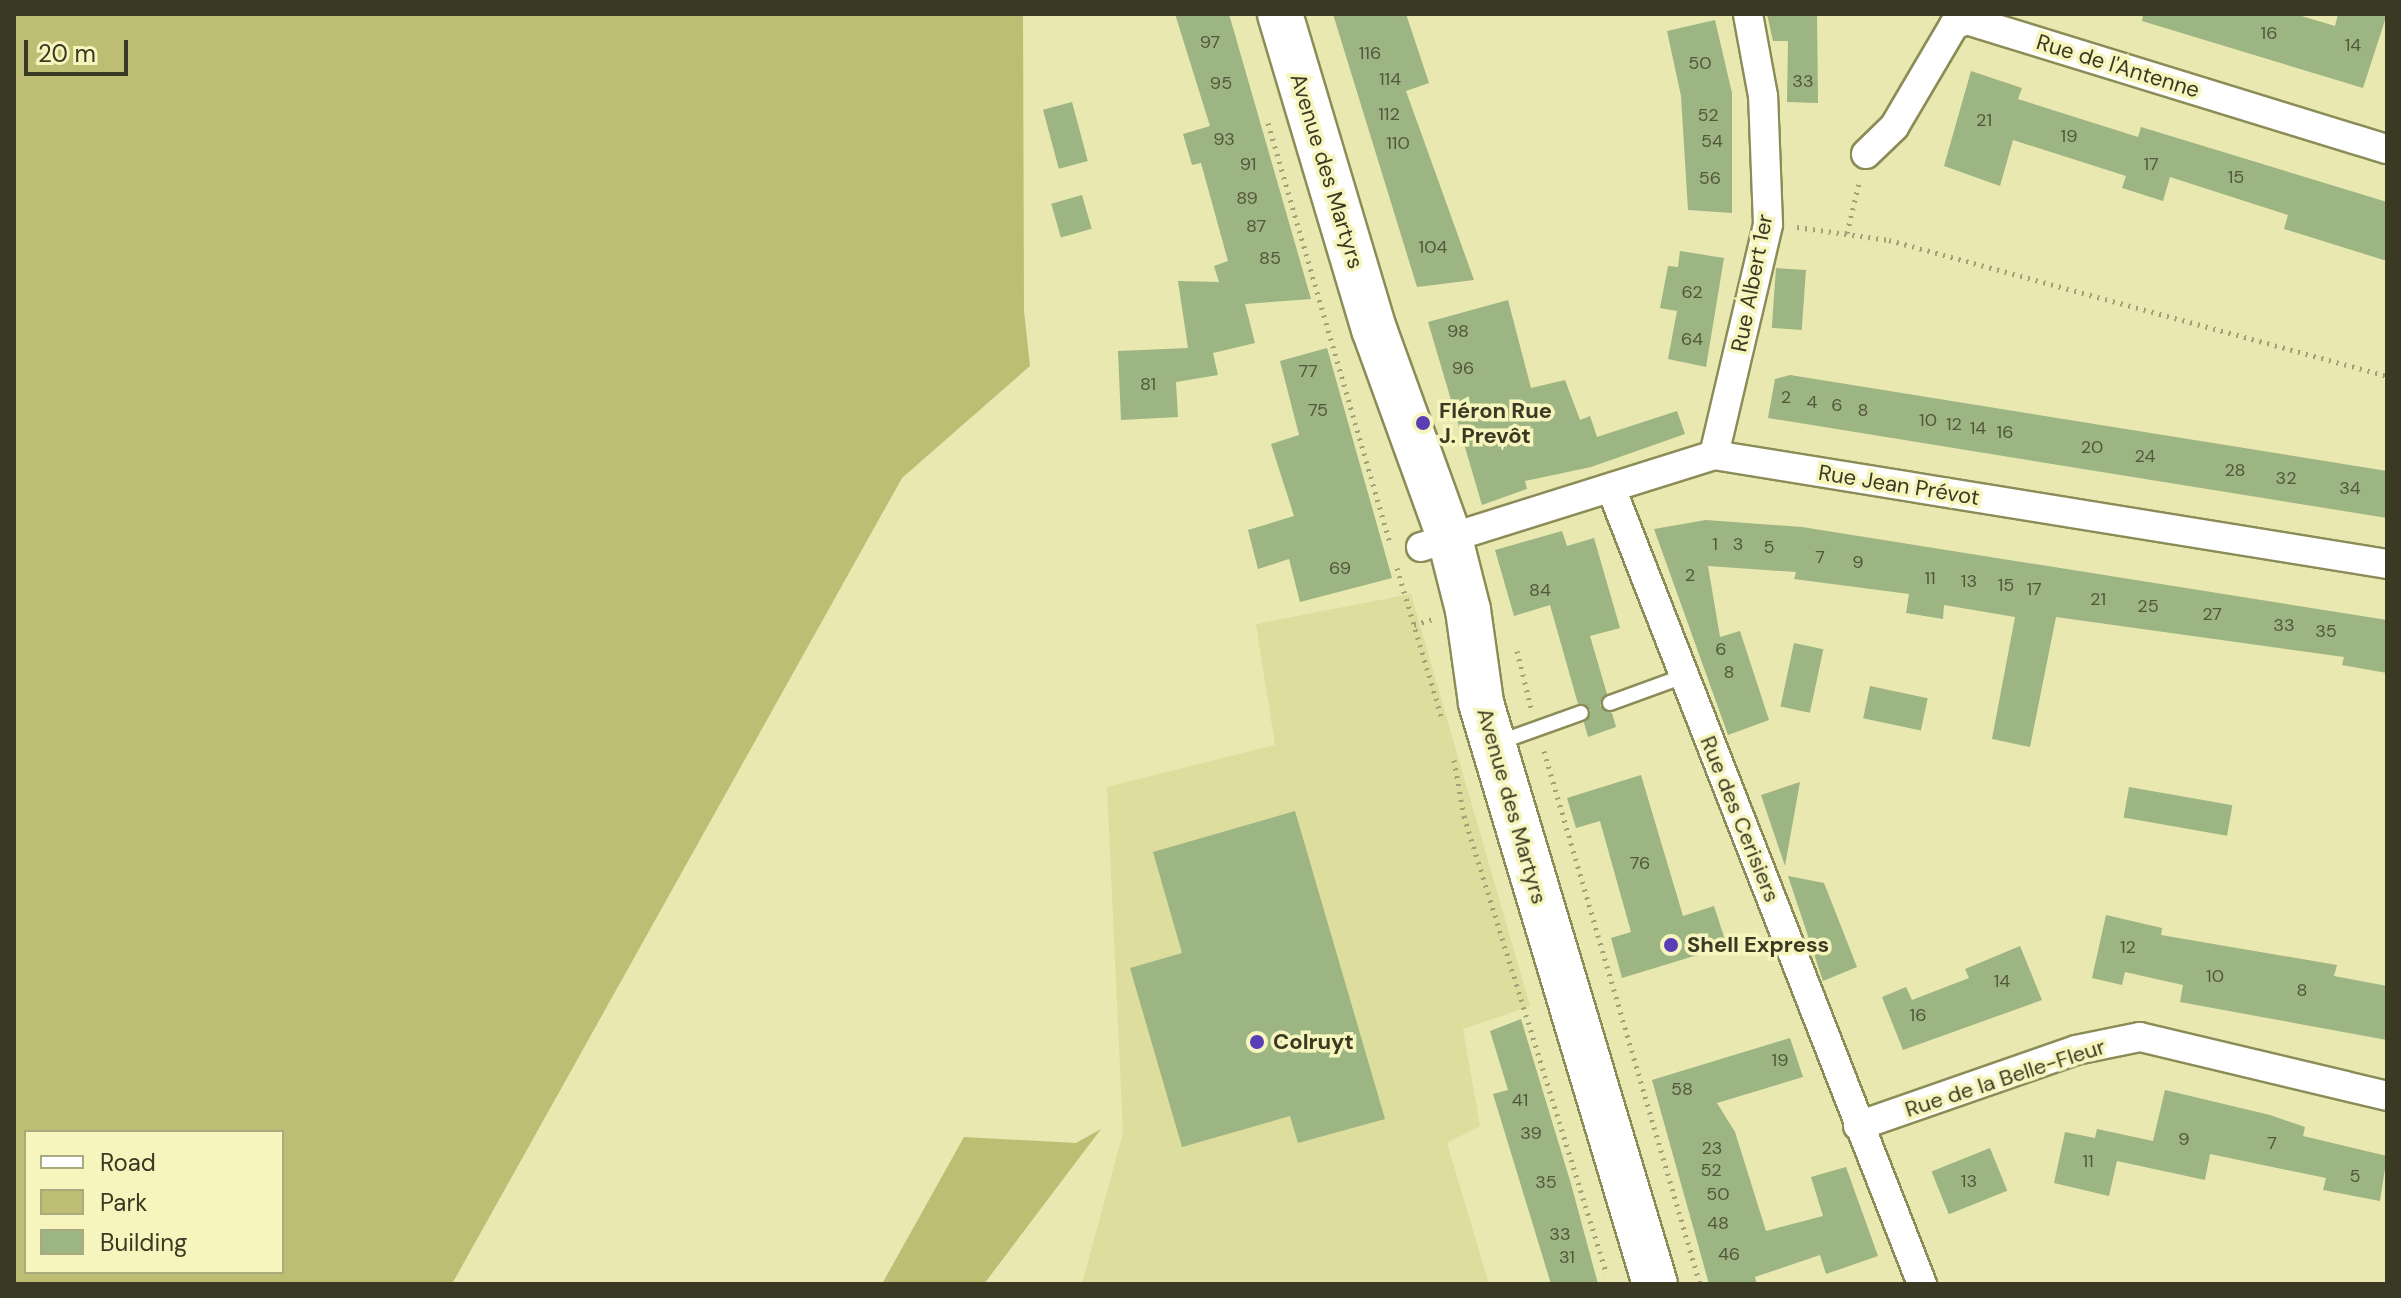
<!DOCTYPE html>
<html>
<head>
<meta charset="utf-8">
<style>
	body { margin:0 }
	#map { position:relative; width:2401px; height:1298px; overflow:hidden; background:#e8e8b0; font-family:"DM Sans",sans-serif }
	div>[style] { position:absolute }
	.built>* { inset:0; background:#dddd9d }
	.green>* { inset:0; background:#bebd74 }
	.building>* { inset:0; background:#9db483; transform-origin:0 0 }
	.path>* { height:5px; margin-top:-2.5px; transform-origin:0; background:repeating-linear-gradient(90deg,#a1a076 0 2px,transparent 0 8px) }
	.roads { filter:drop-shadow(2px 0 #8c8c58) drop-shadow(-2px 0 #8c8c58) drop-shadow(0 2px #8c8c58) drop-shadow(0 -2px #8c8c58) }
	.service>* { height:14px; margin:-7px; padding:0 7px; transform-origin:7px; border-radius:7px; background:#fff }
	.minor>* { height:28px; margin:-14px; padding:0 14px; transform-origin:14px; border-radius:14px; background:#fff }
	.primary>* { height:44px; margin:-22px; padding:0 22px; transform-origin:22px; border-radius:22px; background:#fff }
	.dots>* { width:22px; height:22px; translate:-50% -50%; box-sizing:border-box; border:4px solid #f5f5bd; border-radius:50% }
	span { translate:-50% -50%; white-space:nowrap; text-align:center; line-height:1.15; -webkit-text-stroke:7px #f5f5bd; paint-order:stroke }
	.number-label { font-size:18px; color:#53583b }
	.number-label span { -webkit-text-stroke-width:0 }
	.street-label { font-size:22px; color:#3a3923 }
	.poi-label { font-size:22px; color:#3a3923; font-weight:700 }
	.left { translate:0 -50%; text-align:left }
	.frame { position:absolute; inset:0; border:16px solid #3a3923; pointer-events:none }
	.legend { position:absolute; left:24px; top:1130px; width:260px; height:144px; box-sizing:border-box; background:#f5f5bd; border:2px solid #aaaa7f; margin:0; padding:10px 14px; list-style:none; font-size:24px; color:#3a3923 }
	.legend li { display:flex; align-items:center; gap:16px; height:40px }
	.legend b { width:40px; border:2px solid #aaaa7f }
	.scale { position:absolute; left:24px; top:40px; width:104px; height:36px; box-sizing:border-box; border:4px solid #3a3923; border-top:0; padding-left:10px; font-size:24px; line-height:28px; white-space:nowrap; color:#3a3923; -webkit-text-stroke:6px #f5f5bd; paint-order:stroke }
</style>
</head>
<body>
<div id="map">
	<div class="built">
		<div style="clip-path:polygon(1411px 594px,1530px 1006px,1463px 1029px,1480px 1126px,1447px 1143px,1489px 1284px,1082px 1284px,1123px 1133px,1107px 787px,1275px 745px,1256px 624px)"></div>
	</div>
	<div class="green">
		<div style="clip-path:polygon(evenodd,14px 14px,1023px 14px,1024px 311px,1030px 366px,902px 478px,452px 1284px,14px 1284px,14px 14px,282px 1132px,282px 1272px,26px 1272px,26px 1132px,282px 1132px)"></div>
		<div style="clip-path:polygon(1101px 1129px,984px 1284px,882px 1284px,964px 1137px,1076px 1143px)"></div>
	</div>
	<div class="building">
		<div style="clip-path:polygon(1175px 14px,1229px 14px,1311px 299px,1245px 304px,1255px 343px,1213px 353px,1218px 375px,1176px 382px,1178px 417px,1121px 420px,1118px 351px,1188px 348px,1178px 281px,1219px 282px,1214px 266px,1228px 261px,1201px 163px,1192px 165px,1183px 134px,1210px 126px)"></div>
		<div style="clip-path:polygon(1333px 14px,1406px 14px,1429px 83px,1406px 91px,1474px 280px,1417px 287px)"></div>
		<div style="clip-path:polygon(1767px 14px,1817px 14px,1818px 103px,1787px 102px,1788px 41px,1773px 41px)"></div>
		<div style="clip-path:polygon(2143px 14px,2295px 14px,2335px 26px,2338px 14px,2387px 14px,2363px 88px,2142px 21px)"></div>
		<div style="clip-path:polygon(1715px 20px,1732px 93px,1732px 213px,1688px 210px,1681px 96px,1667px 31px)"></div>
		<div style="clip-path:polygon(1971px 71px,2022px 88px,2018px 99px,2138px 137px,2141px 127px,2387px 202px,2387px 261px,2284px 229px,2288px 215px,2170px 177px,2163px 201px,2122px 188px,2126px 176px,2013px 140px,2000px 186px,1944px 166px)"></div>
		<div style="left:1072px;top:102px;width:61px;height:30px;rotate:75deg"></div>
		<div style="left:1082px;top:195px;width:35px;height:32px;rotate:74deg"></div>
		<div style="clip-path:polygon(1680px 251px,1724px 258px,1706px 367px,1668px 359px,1677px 311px,1660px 308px,1668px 266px,1678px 267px)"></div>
		<div style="left:1776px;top:268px;width:30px;height:60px;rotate:4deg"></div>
		<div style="clip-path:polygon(1508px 300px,1531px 388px,1565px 380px,1580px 420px,1590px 416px,1597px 437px,1677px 411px,1685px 434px,1591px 467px,1525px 481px,1527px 489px,1482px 505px,1428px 322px)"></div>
		<div style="clip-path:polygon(1327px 348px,1392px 578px,1300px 602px,1289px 559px,1258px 569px,1248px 530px,1294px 516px,1271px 444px,1299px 435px,1280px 361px)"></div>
		<div style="clip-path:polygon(1790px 375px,2387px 471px,2387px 518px,1768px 418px,1775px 379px)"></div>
		<div style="clip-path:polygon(1706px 520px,1802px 527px,2387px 620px,2387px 673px,2342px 665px,2344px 657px,2056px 617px,2030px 747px,1992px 739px,2015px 617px,1944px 605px,1943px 619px,1906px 613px,1909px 594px,1794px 579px,1796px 572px,1708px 566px,1720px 637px,1740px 631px,1769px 720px,1728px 735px,1654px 529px)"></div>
		<div style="clip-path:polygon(1562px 531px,1567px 546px,1594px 538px,1620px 628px,1590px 636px,1607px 694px,1600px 706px,1612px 713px,1616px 727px,1588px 737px,1584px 723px,1591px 710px,1578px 704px,1550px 605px,1514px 616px,1495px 550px)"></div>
		<div style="left:1794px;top:643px;width:30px;height:65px;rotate:12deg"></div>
		<div style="left:1870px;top:686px;width:59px;height:33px;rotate:12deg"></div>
		<div style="clip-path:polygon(1641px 775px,1683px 916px,1714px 906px,1727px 946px,1622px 978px,1611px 938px,1631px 932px,1600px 821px,1576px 828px,1567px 798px)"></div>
		<div style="clip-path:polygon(1800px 782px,1785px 866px,1761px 795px)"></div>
		<div style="left:2129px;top:787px;width:105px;height:31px;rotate:10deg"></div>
		<div style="clip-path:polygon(1295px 811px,1385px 1119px,1298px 1143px,1290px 1116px,1182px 1147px,1130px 968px,1182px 953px,1153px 852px)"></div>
		<div style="clip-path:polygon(1788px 876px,1824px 883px,1857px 967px,1823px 981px)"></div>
		<div style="clip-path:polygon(2106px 915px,2162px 928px,2161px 935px,2337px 965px,2334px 976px,2387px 986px,2387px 1040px,2180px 1002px,2183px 985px,2125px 972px,2122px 985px,2092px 978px)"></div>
		<div style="clip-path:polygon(2020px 946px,2042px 1000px,1903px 1050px,1882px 997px,1906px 987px,1912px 1000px,1969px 978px,1965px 969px)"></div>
		<div style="clip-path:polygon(1521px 1019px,1571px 1184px,1598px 1284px,1551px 1284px,1493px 1094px,1508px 1090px,1490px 1031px)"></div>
		<div style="clip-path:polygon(1790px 1038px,1803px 1077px,1717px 1103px,1735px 1132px,1766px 1231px,1823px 1216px,1811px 1177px,1846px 1167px,1878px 1256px,1826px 1274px,1820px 1255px,1755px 1277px,1757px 1284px,1709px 1284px,1652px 1080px)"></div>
		<div style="clip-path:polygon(2165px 1090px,2270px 1115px,2305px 1127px,2303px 1136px,2387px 1156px,2380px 1201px,2323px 1190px,2326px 1178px,2210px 1154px,2205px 1180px,2117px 1161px,2109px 1196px,2054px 1183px,2065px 1132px,2095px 1138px,2097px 1129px,2153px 1141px)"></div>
		<div style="left:1990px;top:1148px;width:46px;height:63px;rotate:68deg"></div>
	</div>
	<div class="path">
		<div style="left:1268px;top:123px;width:437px;rotate:73.8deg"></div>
		<div style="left:1797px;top:227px;width:93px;rotate:8deg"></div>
		<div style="left:1889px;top:240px;width:516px;rotate:15.27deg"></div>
		<div style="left:1847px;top:233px;width:51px;rotate:-76.5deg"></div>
		<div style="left:1397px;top:568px;width:154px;rotate:73.4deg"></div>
		<div style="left:1414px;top:625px;width:19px;rotate:-18deg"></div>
		<div style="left:1517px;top:651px;width:58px;rotate:76deg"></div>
		<div style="left:1544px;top:751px;width:555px;rotate:73.69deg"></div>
		<div style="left:1454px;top:760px;width:57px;rotate:79.9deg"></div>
		<div style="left:1464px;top:816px;width:480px;rotate:72.7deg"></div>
	</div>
	<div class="roads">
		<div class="service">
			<div style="left:1610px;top:703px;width:79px;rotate:-20deg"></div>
			<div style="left:1497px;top:743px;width:89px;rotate:-19.7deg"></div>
		</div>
		<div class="minor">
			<div style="left:1866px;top:154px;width:39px;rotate:-44deg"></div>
			<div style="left:1894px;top:127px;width:118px;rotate:-59.5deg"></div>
			<div style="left:1954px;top:25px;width:14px;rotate:-21deg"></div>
			<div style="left:1967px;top:20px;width:439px;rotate:17.1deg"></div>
			<div style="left:1714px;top:455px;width:237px;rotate:-76.8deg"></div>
			<div style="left:1768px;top:224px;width:128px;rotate:-92.2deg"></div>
			<div style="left:1763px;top:96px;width:83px;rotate:-100.4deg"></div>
			<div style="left:1611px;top:488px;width:855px;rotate:68.66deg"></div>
			<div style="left:1421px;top:547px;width:307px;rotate:-17.4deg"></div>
			<div style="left:1714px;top:455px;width:682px;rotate:9.2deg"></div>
			<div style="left:1858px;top:1126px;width:231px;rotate:-19.2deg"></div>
			<div style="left:2076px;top:1050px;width:65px;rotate:-11.5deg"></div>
			<div style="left:2140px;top:1037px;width:254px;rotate:13.4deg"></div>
		</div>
		<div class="primary">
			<div style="left:1280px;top:14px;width:329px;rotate:73.4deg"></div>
			<div style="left:1374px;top:329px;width:223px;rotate:70.1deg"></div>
			<div style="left:1450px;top:539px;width:73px;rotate:75.8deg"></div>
			<div style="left:1468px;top:610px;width:94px;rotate:82deg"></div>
			<div style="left:1481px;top:703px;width:606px;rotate:73.33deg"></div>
		</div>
	</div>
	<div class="dots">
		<div style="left:1423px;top:423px;background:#5a3eb6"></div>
		<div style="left:1671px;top:945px;background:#5a3eb6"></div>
		<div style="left:1257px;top:1042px;background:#5a3eb6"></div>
	</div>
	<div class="number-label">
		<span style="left:2269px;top:33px">16</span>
		<span style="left:1210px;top:42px">97</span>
		<span style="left:2353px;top:45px">14</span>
		<span style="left:1370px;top:53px">116</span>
		<span style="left:1700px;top:63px">50</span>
		<span style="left:1390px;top:79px">114</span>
		<span style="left:1803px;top:81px">33</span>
		<span style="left:1221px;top:83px">95</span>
		<span style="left:1389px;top:114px">112</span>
		<span style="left:1708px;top:115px">52</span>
		<span style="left:1984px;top:120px">21</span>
		<span style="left:2069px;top:136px">19</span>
		<span style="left:1224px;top:139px">93</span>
		<span style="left:1712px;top:141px">54</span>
		<span style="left:1398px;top:143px">110</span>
		<span style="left:1248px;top:164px">91</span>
		<span style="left:2151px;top:164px">17</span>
		<span style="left:2236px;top:177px">15</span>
		<span style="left:1710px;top:178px">56</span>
		<span style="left:1247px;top:198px">89</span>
		<span style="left:1256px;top:226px">87</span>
		<span style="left:1433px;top:247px">104</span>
		<span style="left:1270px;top:258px">85</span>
		<span style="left:1692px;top:292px">62</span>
		<span style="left:1458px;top:331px">98</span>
		<span style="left:1692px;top:339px">64</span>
		<span style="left:1463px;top:368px">96</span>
		<span style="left:1308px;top:371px">77</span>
		<span style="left:1148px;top:384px">81</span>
		<span style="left:1786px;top:397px">2</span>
		<span style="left:1812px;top:402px">4</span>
		<span style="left:1837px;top:405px">6</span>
		<span style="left:1318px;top:410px">75</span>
		<span style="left:1863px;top:410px">8</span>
		<span style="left:1928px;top:420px">10</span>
		<span style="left:1954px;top:424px">12</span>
		<span style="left:1978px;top:428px">14</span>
		<span style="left:2005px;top:432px">16</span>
		<span style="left:2092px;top:447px">20</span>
		<span style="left:2145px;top:456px">24</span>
		<span style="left:2235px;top:470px">28</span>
		<span style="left:2286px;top:478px">32</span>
		<span style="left:2350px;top:488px">34</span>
		<span style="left:1715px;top:544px">1</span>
		<span style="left:1738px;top:544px">3</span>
		<span style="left:1769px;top:547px">5</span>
		<span style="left:1820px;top:557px">7</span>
		<span style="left:1858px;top:562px">9</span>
		<span style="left:1340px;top:568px">69</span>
		<span style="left:1690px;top:575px">2</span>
		<span style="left:1930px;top:578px">11</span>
		<span style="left:1969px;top:581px">13</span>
		<span style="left:2006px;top:585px">15</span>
		<span style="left:2034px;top:589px">17</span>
		<span style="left:1540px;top:590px">84</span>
		<span style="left:2098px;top:599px">21</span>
		<span style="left:2148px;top:606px">25</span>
		<span style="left:2212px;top:614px">27</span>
		<span style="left:2284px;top:625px">33</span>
		<span style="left:2326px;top:631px">35</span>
		<span style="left:1721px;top:649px">6</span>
		<span style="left:1729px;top:672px">8</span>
		<span style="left:1640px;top:863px">76</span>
		<span style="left:2128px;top:947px">12</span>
		<span style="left:2215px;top:976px">10</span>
		<span style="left:2002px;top:981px">14</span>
		<span style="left:2302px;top:990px">8</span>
		<span style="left:1918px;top:1015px">16</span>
		<span style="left:1780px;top:1060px">19</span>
		<span style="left:1682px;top:1089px">58</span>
		<span style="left:1520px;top:1100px">41</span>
		<span style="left:1531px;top:1133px">39</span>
		<span style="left:2184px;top:1139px">9</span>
		<span style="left:2272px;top:1143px">7</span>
		<span style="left:1712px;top:1148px">23</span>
		<span style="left:2088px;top:1161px">11</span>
		<span style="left:1711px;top:1170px">52</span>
		<span style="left:2355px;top:1176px">5</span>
		<span style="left:1969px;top:1181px">13</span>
		<span style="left:1546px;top:1182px">35</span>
		<span style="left:1718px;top:1194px">50</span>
		<span style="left:1718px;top:1223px">48</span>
		<span style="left:1560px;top:1234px">33</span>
		<span style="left:1729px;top:1254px">46</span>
		<span style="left:1567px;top:1257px">31</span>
	</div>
	<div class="street-label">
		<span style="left:2118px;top:66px;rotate:17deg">Rue de l'Antenne</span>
		<span style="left:1327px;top:171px;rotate:73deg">Avenue des Martyrs</span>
		<span style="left:1752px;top:283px;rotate:-79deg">Rue Albert 1er</span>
		<span style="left:1899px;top:485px;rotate:9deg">Rue Jean Prévot</span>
		<span style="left:1512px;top:806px;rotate:74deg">Avenue des Martyrs</span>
		<span style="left:1740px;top:819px;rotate:68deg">Rue des Cerisiers</span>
		<span style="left:2005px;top:1078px;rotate:-18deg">Rue de la Belle-Fleur</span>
	</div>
	<div class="poi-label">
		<span class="left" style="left:1439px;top:423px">Fléron Rue<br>J. Prevôt</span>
		<span class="left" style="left:1687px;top:945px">Shell Express</span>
		<span class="left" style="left:1273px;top:1042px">Colruyt</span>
	</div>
	<div class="frame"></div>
	<ul class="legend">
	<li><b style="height:10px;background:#fff"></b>Road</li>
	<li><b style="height:22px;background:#bebd74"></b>Park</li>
	<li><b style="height:22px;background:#9db483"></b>Building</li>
	</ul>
	<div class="scale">20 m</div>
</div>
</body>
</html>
